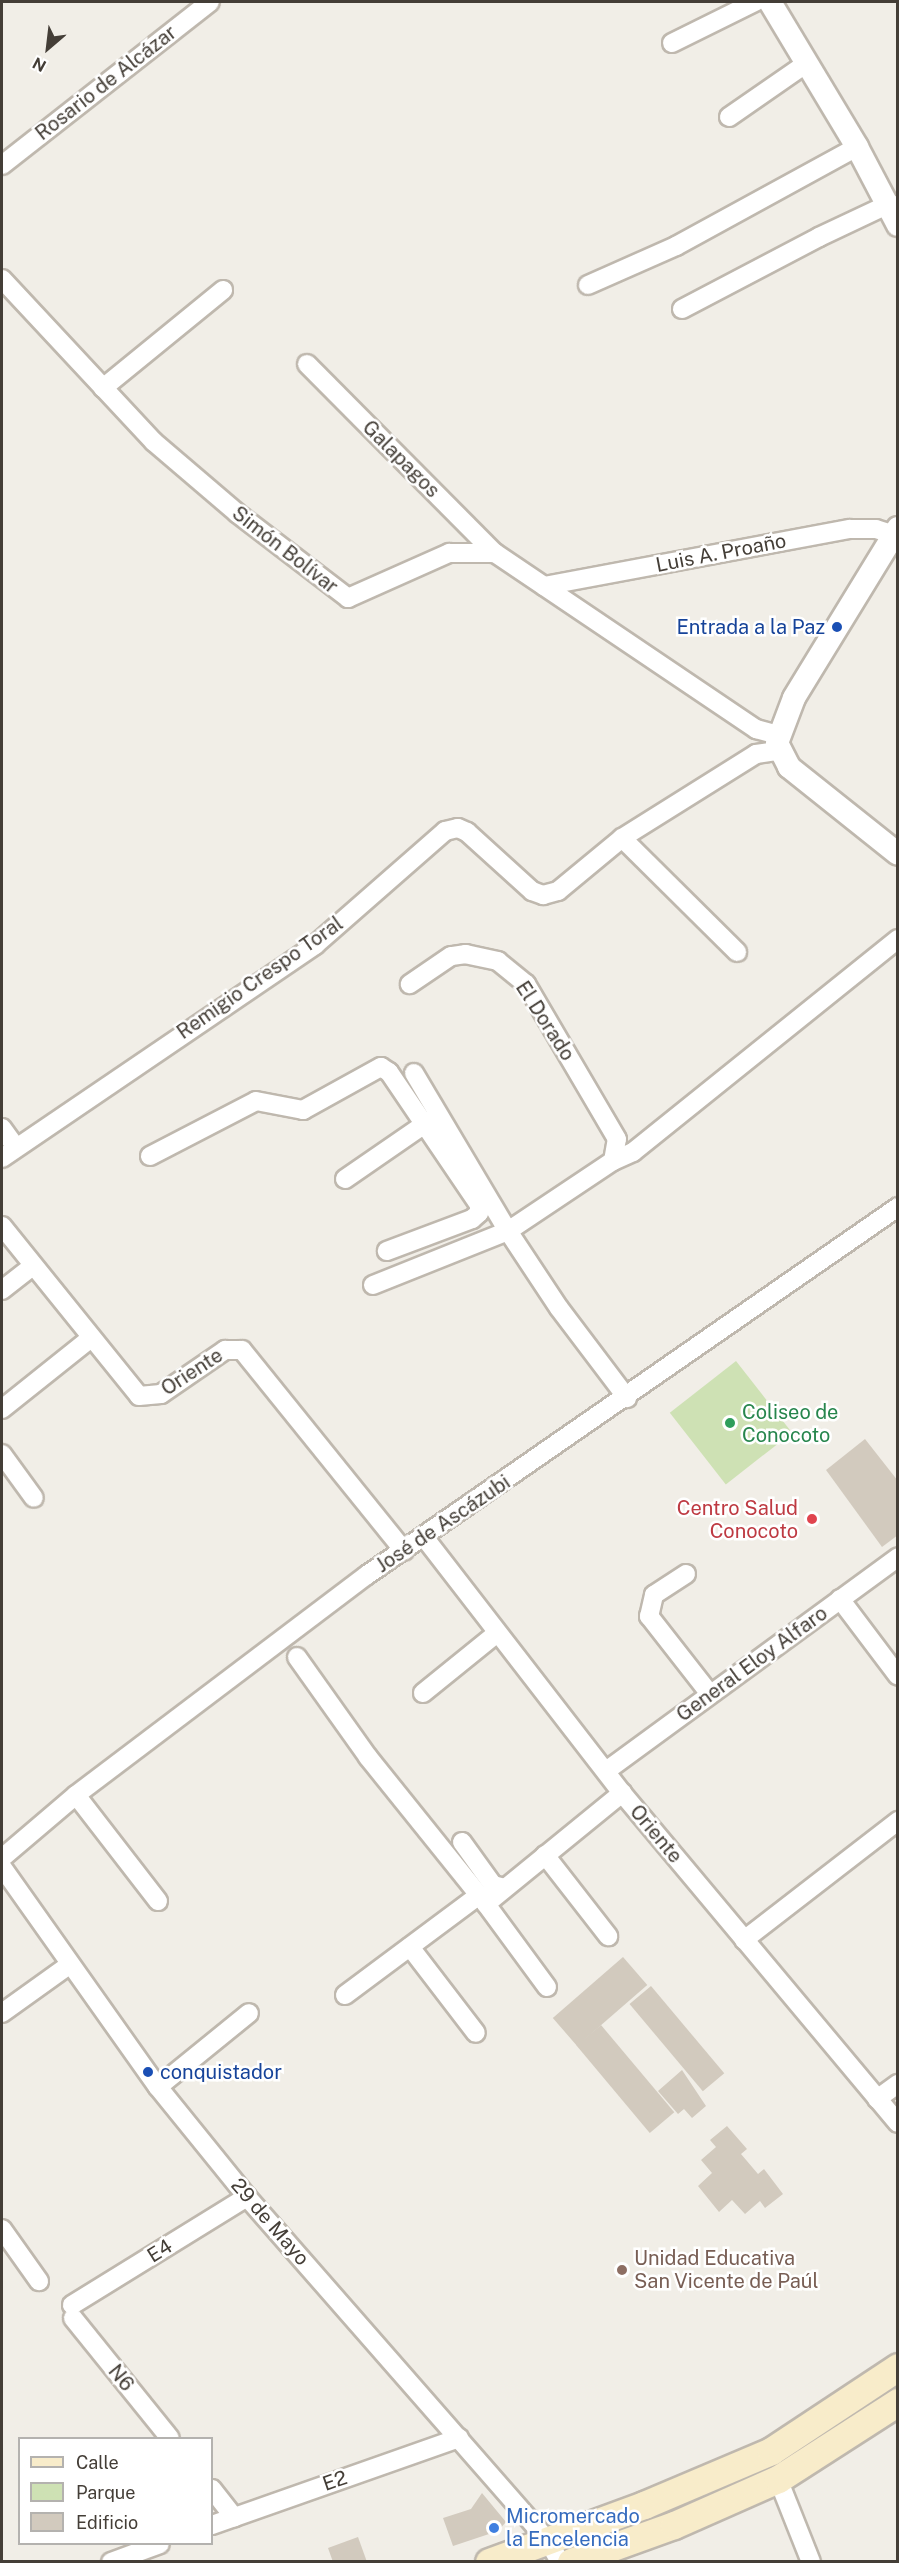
<!DOCTYPE html>
<html>
<head>
<meta charset="utf-8">
<style>
	body { margin:0 }
	#map { position:relative; width:899px; height:2563px; overflow:hidden; background:#f1eee7; font-family:"Public Sans",sans-serif }
	div>[style] { position:absolute }
	.green>* { inset:0; background:#cee1b4; transform-origin:0 0 }
	.building>* { inset:0; background:#d2cabe; transform-origin:0 0 }
	.roads { filter:drop-shadow(2px 0 #bfb8ae) drop-shadow(-2px 0 #bfb8ae) drop-shadow(0 2px #bfb8ae) drop-shadow(0 -2px #bfb8ae) }
	.minor>* { height:18px; margin:-9px; padding:0 9px; transform-origin:9px; border-radius:9px; background:#fff }
	.tertiary>* { height:22px; margin:-11px; padding:0 11px; transform-origin:11px; border-radius:11px; background:#fff }
	.secondary>* { height:27px; margin:-13.5px; padding:0 13.5px; transform-origin:13.5px; border-radius:13.5px; background:#f8ecca }
	.dots>* { width:16px; height:16px; translate:-50% -50%; box-sizing:border-box; border:3px solid #fff; border-radius:50% }
	span { translate:-50% -50%; white-space:nowrap; text-align:center; line-height:1.15; -webkit-text-stroke:5px #fff; paint-order:stroke }
	.street-label { font-size:20px; color:#443e37 }
	.transit-label { font-size:20px; color:#164399 }
	.right { translate:-100% -50%; text-align:right }
	.left { translate:0 -50%; text-align:left }
	.leisure-label { font-size:20px; color:#27864d }
	.health-label { font-size:20px; color:#be3a42 }
	.education-label { font-size:20px; color:#785e54 }
	.shop-label { font-size:20px; color:#366cbe }
	.frame { position:absolute; inset:0; border:3px solid #443e37; pointer-events:none }
	.legend { position:absolute; left:18px; top:2437px; width:195px; height:108px; box-sizing:border-box; background:#fff; border:2px solid #b4b2af; margin:0; padding:8px 10px; list-style:none; font-size:18px; color:#443e37 }
	.legend li { display:flex; align-items:center; gap:12px; height:30px }
	.legend b { width:30px; border:2px solid #b4b2af }
	.north { position:absolute; left:18px; top:18px; width:60px; height:60px; -webkit-text-stroke:4px #fff; paint-order:stroke; rotate:208deg; font-size:16px; font-weight:700; line-height:24px; text-align:center; color:#443e37 }
	.north::after { content:''; display:block; margin:auto; width:21px; height:27px; background:#443e37; clip-path:polygon(50% 0,100% 100%,50% 72%,0 100%) }
</style>
</head>
<body>
<div id="map">
	<div class="green">
		<div style="left:736px;top:1361px;width:91px;height:84px;rotate:52deg"></div>
	</div>
	<div class="building">
		<div style="clip-path:polygon(865px 1439px,898px 1481px,898px 1535px,882px 1547px,826px 1470px)"></div>
		<div style="left:623px;top:1957px;width:37px;height:93px;rotate:49deg"></div>
		<div style="left:651px;top:1986px;width:114px;height:28px;rotate:50deg"></div>
		<div style="left:601px;top:2025px;width:114px;height:32px;rotate:50deg"></div>
		<div style="clip-path:polygon(682px 2070px,706px 2106px,692px 2118px,684px 2109px,678px 2114px,658px 2091px)"></div>
		<div style="clip-path:polygon(727px 2126px,747px 2149px,741px 2154px,758px 2174px,764px 2169px,783px 2194px,765px 2208px,760px 2201px,745px 2214px,732px 2200px,719px 2212px,698px 2186px,712px 2173px,701px 2160px,716px 2147px,710px 2140px)"></div>
		<div style="clip-path:polygon(482px 2493px,506px 2522px,498px 2531px,453px 2546px,443px 2518px,471px 2509px)"></div>
		<div style="clip-path:polygon(358px 2537px,367px 2562px,333px 2562px,328px 2548px)"></div>
	</div>
	<div class="roads">
		<div class="minor">
			<div style="left:672px;top:43px;width:93px;rotate:-26.3deg"></div>
			<div style="left:729px;top:117px;width:95px;rotate:-34.7deg"></div>
			<div style="left:2px;top:165px;width:264px;rotate:-38.1deg"></div>
			<div style="left:2px;top:279px;width:223px;rotate:47deg"></div>
			<div style="left:154px;top:442px;width:109px;rotate:40.5deg"></div>
			<div style="left:237px;top:513px;width:140px;rotate:37.4deg"></div>
			<div style="left:348px;top:598px;width:111px;rotate:-24deg"></div>
			<div style="left:449px;top:553px;width:46px"></div>
			<div style="left:495px;top:553px;width:315px;rotate:34deg"></div>
			<div style="left:756px;top:729px;width:23px;rotate:15deg"></div>
			<div style="left:588px;top:285px;width:96px;rotate:-23.9deg"></div>
			<div style="left:676px;top:246px;width:206px;rotate:-28.7deg"></div>
			<div style="left:682px;top:309px;width:155px;rotate:-27.7deg"></div>
			<div style="left:819px;top:237px;width:77px;rotate:-25.2deg"></div>
			<div style="left:889px;top:204px;width:9px;rotate:13deg"></div>
			<div style="left:307px;top:364px;width:267px;rotate:45.2deg"></div>
			<div style="left:103px;top:388px;width:155px;rotate:-39.2deg"></div>
			<div style="left:544px;top:586px;width:311px;rotate:-10.6deg"></div>
			<div style="left:850px;top:529px;width:26px"></div>
			<div style="left:876px;top:529px;width:23px;rotate:18deg"></div>
			<div style="left:622px;top:838px;width:162px;rotate:44.7deg"></div>
			<div style="left:414px;top:1073px;width:184px;rotate:59.3deg"></div>
			<div style="left:508px;top:1231px;width:92px;rotate:56.5deg"></div>
			<div style="left:559px;top:1308px;width:113px;rotate:52.9deg"></div>
			<div style="left:2px;top:1128px;width:24px;rotate:54deg"></div>
			<div style="left:150px;top:1156px;width:119px;rotate:-27.4deg"></div>
			<div style="left:256px;top:1101px;width:48px;rotate:10.8deg"></div>
			<div style="left:303px;top:1110px;width:89px;rotate:-28.9deg"></div>
			<div style="left:381px;top:1067px;width:9px;rotate:32deg"></div>
			<div style="left:389px;top:1072px;width:161px;rotate:55.9deg"></div>
			<div style="left:479px;top:1205px;width:8px;rotate:90deg"></div>
			<div style="left:479px;top:1213px;width:9px;rotate:139deg"></div>
			<div style="left:472px;top:1219px;width:91px;rotate:159.4deg"></div>
			<div style="left:2px;top:1158px;width:379px;rotate:-34.2deg"></div>
			<div style="left:315px;top:945px;width:173px;rotate:-41.2deg"></div>
			<div style="left:445px;top:831px;width:13px;rotate:-13deg"></div>
			<div style="left:458px;top:828px;width:10px;rotate:24deg"></div>
			<div style="left:467px;top:832px;width:88px;rotate:42.2deg"></div>
			<div style="left:532px;top:891px;width:12px;rotate:20deg"></div>
			<div style="left:543px;top:895px;width:16px;rotate:-15deg"></div>
			<div style="left:558px;top:891px;width:83px;rotate:-39.6deg"></div>
			<div style="left:622px;top:838px;width:158px;rotate:-32.1deg"></div>
			<div style="left:756px;top:754px;width:22px;rotate:-8deg"></div>
			<div style="left:613px;top:1161px;width:22px;rotate:-24deg"></div>
			<div style="left:633px;top:1152px;width:340px;rotate:-38.8deg"></div>
			<div style="left:345px;top:1179px;width:109px;rotate:-34.6deg"></div>
			<div style="left:2px;top:1226px;width:218px;rotate:51.1deg"></div>
			<div style="left:139px;top:1396px;width:22px;rotate:-5deg"></div>
			<div style="left:161px;top:1394px;width:78px;rotate:-34.5deg"></div>
			<div style="left:225px;top:1350px;width:17px"></div>
			<div style="left:242px;top:1350px;width:258px;rotate:51.1deg"></div>
			<div style="left:373px;top:1285px;width:145px;rotate:-21.8deg"></div>
			<div style="left:508px;top:1231px;width:126px;rotate:-33.7deg"></div>
			<div style="left:613px;top:1161px;width:22px;rotate:-80deg"></div>
			<div style="left:617px;top:1139px;width:180px;rotate:-120.4deg"></div>
			<div style="left:526px;top:984px;width:36px;rotate:-141deg"></div>
			<div style="left:498px;top:961px;width:33px;rotate:-168deg"></div>
			<div style="left:466px;top:954px;width:15px;rotate:172deg"></div>
			<div style="left:451px;top:956px;width:50px;rotate:145.7deg"></div>
			<div style="left:2px;top:1290px;width:39px;rotate:-38deg"></div>
			<div style="left:2px;top:1409px;width:114px;rotate:-38.6deg"></div>
			<div style="left:2px;top:1454px;width:54px;rotate:54deg"></div>
			<div style="left:424px;top:1537px;width:324px;rotate:52.3deg"></div>
			<div style="left:622px;top:1793px;width:430px;rotate:50.1deg"></div>
			<div style="left:686px;top:1574px;width:38px;rotate:147deg"></div>
			<div style="left:654px;top:1595px;width:22px;rotate:103deg"></div>
			<div style="left:649px;top:1616px;width:99px;rotate:52deg"></div>
			<div style="left:840px;top:1599px;width:96px;rotate:53deg"></div>
			<div style="left:297px;top:1657px;width:123px;rotate:54.6deg"></div>
			<div style="left:368px;top:1757px;width:189px;rotate:51.2deg"></div>
			<div style="left:486px;top:1904px;width:103px;rotate:53.7deg"></div>
			<div style="left:423px;top:1693px;width:95px;rotate:-39deg"></div>
			<div style="left:606px;top:1771px;width:362px;rotate:-36.2deg"></div>
			<div style="left:76px;top:1795px;width:134px;rotate:52.3deg"></div>
			<div style="left:462px;top:1842px;width:53px;rotate:54.2deg"></div>
			<div style="left:493px;top:1885px;width:12px;rotate:14deg"></div>
			<div style="left:545px;top:1855px;width:103px;rotate:52.1deg"></div>
			<div style="left:2px;top:1858px;width:97px;rotate:-40.4deg"></div>
			<div style="left:76px;top:1795px;width:365px;rotate:-37.1deg"></div>
			<div style="left:367px;top:1575px;width:646px;rotate:-34.72deg"></div>
			<div style="left:2px;top:1867px;width:270px;rotate:54.7deg"></div>
			<div style="left:158px;top:2087px;width:141px;rotate:51deg"></div>
			<div style="left:247px;top:2197px;width:457px;rotate:48.8deg"></div>
			<div style="left:548px;top:2541px;width:24px;rotate:60deg"></div>
			<div style="left:486px;top:1904px;width:176px;rotate:-39.2deg"></div>
			<div style="left:744px;top:1940px;width:195px;rotate:-37.7deg"></div>
			<div style="left:410px;top:1947px;width:108px;rotate:52.5deg"></div>
			<div style="left:345px;top:1995px;width:167px;rotate:-36.7deg"></div>
			<div style="left:2px;top:2013px;width:82px;rotate:-35.6deg"></div>
			<div style="left:158px;top:2087px;width:117px;rotate:-39.1deg"></div>
			<div style="left:877px;top:2099px;width:26px;rotate:-36deg"></div>
			<div style="left:2px;top:2229px;width:64px;rotate:54.6deg"></div>
			<div style="left:72px;top:2305px;width:206px;rotate:-31.7deg"></div>
			<div style="left:73px;top:2318px;width:154px;rotate:51.1deg"></div>
			<div style="left:778px;top:2479px;width:89px;rotate:68.3deg"></div>
			<div style="left:212px;top:2489px;width:36px;rotate:52deg"></div>
			<div style="left:212px;top:2525px;width:262px;rotate:-19.4deg"></div>
			<div style="left:111px;top:2562px;width:52px;rotate:-20.2deg"></div>
		</div>
		<div class="tertiary">
			<div style="left:770px;top:2px;width:169px;rotate:59deg"></div>
			<div style="left:857px;top:147px;width:88px;rotate:62.3deg"></div>
			<div style="left:898px;top:528px;width:199px;rotate:121.5deg"></div>
			<div style="left:794px;top:698px;width:48px;rotate:110.7deg"></div>
			<div style="left:777px;top:743px;width:27px;rotate:63deg"></div>
			<div style="left:789px;top:767px;width:139px;rotate:38.6deg"></div>
		</div>
		<div class="secondary">
			<div style="left:489px;top:2562px;width:165px;rotate:-20.2deg"></div>
			<div style="left:644px;top:2505px;width:138px;rotate:-23deg"></div>
			<div style="left:771px;top:2451px;width:152px;rotate:-33.5deg"></div>
			<div style="left:571px;top:2562px;width:109px;rotate:-19.8deg"></div>
			<div style="left:674px;top:2525px;width:114px;rotate:-23.9deg"></div>
			<div style="left:778px;top:2479px;width:143px;rotate:-32.7deg"></div>
		</div>
	</div>
	<div class="dots">
		<div style="left:837px;top:627px;background:#1a4fb4"></div>
		<div style="left:730px;top:1423px;background:#2e9e5b"></div>
		<div style="left:812px;top:1519px;background:#e0444e"></div>
		<div style="left:148px;top:2072px;background:#1a4fb4"></div>
		<div style="left:622px;top:2270px;background:#8d6e63"></div>
		<div style="left:494px;top:2528px;background:#3f7fe0"></div>
	</div>
	<div class="street-label">
		<span style="left:106px;top:83px;rotate:-38deg">Rosario de Alcázar</span>
		<span style="left:401px;top:459px;rotate:45deg">Galapagos</span>
		<span style="left:285px;top:550px;rotate:38deg">Simón Bolívar</span>
		<span style="left:721px;top:553px;rotate:-11deg">Luis A. Proaño</span>
		<span style="left:260px;top:978px;rotate:-35deg">Remigio Crespo Toral</span>
		<span style="left:545px;top:1021px;rotate:57deg">El Dorado</span>
		<span style="left:192px;top:1372px;rotate:-33deg">Oriente</span>
		<span style="left:443px;top:1524px;rotate:-34deg">José de Ascázubi</span>
		<span style="left:752px;top:1664px;rotate:-36deg">General Eloy Alfaro</span>
		<span style="left:656px;top:1834px;rotate:50deg">Oriente</span>
		<span style="left:270px;top:2222px;rotate:49deg">29 de Mayo</span>
		<span style="left:160px;top:2251px;rotate:-32deg">E4</span>
		<span style="left:121px;top:2378px;rotate:51deg">N6</span>
		<span style="left:335px;top:2481px;rotate:-19deg">E2</span>
	</div>
	<div class="transit-label">
		<span class="right" style="left:825px;top:627px">Entrada a la Paz</span>
		<span class="left" style="left:160px;top:2072px">conquistador</span>
	</div>
	<div class="leisure-label">
		<span class="left" style="left:742px;top:1424px">Coliseo de<br>Conocoto</span>
	</div>
	<div class="health-label">
		<span class="right" style="left:798px;top:1520px">Centro Salud<br>Conocoto</span>
	</div>
	<div class="education-label">
		<span class="left" style="left:634px;top:2270px">Unidad Educativa<br>San Vicente de Paúl</span>
	</div>
	<div class="shop-label">
		<span class="left" style="left:506px;top:2528px">Micromercado<br>la Encelencia</span>
	</div>
	<div class="frame"></div>
	<ul class="legend">
	<li><b style="height:8px;background:#f8ecca"></b>Calle</li>
	<li><b style="height:16px;background:#cee1b4"></b>Parque</li>
	<li><b style="height:16px;background:#d2cabe"></b>Edificio</li>
	</ul>
	<div class="north">N</div>
</div>
</body>
</html>
